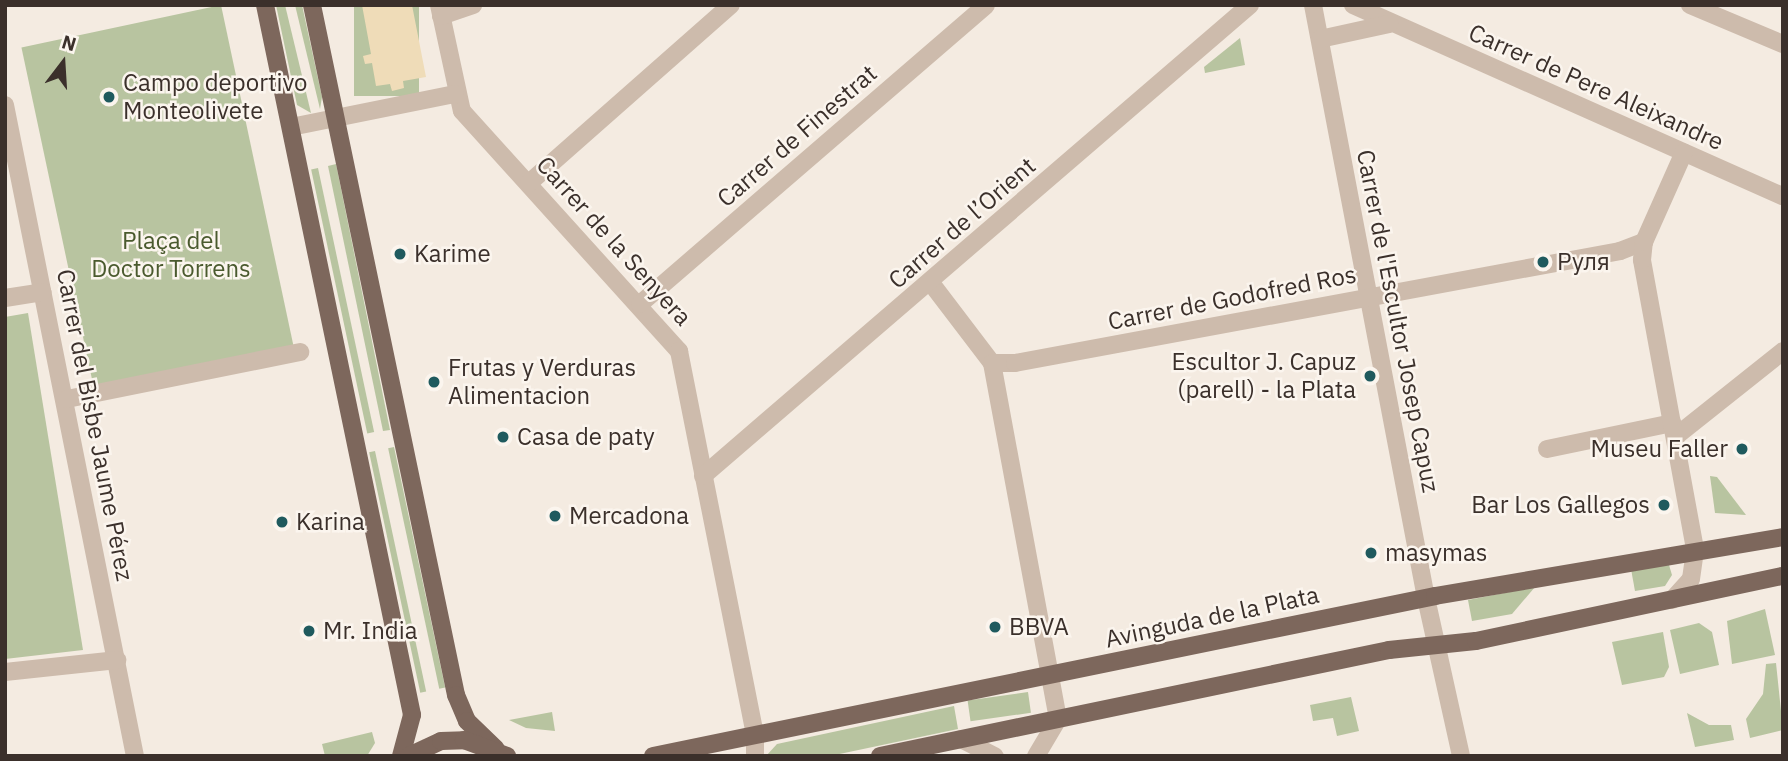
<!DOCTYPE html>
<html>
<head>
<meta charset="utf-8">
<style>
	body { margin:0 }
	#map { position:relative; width:1788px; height:761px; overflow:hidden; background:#f4ebe1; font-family:"IBM Plex Sans",sans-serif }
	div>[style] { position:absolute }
	.green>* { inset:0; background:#b8c4a0; transform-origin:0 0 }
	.sand>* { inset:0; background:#efdcb8 }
	.minor>* { height:18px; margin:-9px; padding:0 9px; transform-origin:9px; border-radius:9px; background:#cdbbac }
	.major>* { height:18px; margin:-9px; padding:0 9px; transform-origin:9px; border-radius:9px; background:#7d675c }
	.dots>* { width:19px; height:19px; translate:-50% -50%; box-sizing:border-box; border:4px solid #fbf5ee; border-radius:50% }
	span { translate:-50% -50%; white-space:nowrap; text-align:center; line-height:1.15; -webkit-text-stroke:5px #fbf5ee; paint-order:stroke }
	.poi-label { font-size:24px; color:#3b302b }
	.left { translate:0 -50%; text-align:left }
	.right { translate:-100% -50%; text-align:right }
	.street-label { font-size:24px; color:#3b302b }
	.park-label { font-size:24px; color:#4a5a2e }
	.frame { position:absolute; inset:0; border:7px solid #3b302b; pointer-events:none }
	.north { position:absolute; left:28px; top:28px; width:70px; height:70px; -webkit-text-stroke:5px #fbf5ee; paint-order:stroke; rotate:17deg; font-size:19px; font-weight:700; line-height:28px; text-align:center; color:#3b302b }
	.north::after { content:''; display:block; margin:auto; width:24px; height:32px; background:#3b302b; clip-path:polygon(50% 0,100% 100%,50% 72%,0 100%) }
</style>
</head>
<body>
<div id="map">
	<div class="green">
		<div style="left:221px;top:5px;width:349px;height:204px;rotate:78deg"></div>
		<div style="clip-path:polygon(276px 5px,285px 5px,311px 113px,297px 105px)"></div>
		<div style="clip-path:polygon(295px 5px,302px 5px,322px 97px,320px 109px)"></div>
		<div style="left:354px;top:5px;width:65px;height:91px"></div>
		<div style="clip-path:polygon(1240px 38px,1245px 65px,1205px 73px,1204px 67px)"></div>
		<div style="clip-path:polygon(336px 164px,390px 430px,383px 431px,328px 166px)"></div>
		<div style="left:318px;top:168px;width:270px;height:7px;rotate:78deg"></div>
		<div style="clip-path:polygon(28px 313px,83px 650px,5px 659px,5px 317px)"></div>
		<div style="left:394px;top:447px;width:246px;height:6px;rotate:78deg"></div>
		<div style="left:375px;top:451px;width:246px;height:6px;rotate:78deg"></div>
		<div style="clip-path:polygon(1710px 476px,1717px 477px,1746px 515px,1715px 513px)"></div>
		<div style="clip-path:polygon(1669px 565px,1672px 575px,1665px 586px,1635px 591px,1631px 569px)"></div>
		<div style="clip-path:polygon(1535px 587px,1512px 614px,1472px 621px,1468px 600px)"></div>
		<div style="clip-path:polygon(1765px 609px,1775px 655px,1732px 664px,1727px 621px)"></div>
		<div style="clip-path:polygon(1699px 623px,1712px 632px,1719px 665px,1680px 674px,1670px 630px)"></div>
		<div style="clip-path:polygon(1663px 632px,1669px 667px,1664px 677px,1622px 685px,1612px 642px)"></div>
		<div style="clip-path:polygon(1776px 663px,1783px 730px,1750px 738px,1746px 719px,1763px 694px,1766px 664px)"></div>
		<div style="left:1028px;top:692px;width:21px;height:61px;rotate:82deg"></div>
		<div style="clip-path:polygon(1351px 697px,1359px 731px,1337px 736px,1333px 718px,1313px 721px,1310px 705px)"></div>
		<div style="clip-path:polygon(954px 706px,958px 729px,830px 756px,766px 756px,777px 744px)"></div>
		<div style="clip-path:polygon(552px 712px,555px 731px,526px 728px,509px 720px)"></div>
		<div style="clip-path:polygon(1687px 713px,1709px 725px,1731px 725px,1734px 740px,1695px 747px)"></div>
		<div style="clip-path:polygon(372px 732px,375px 743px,367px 756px,325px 756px,322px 744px)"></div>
	</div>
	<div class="sand">
		<div style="clip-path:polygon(362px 5px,412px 5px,426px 77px,403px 81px,404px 88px,392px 91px,390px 84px,376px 86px,372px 63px,365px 64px,363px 56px,371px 54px)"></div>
	</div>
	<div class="minor">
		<div style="left:439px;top:5px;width:108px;rotate:77.8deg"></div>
		<div style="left:462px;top:111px;width:324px;rotate:47.9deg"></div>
		<div style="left:679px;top:351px;width:391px;rotate:78.8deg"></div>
		<div style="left:755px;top:735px;width:21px;rotate:90deg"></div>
		<div style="left:1313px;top:5px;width:604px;rotate:79.21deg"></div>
		<div style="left:1426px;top:598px;width:162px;rotate:77.5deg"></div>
		<div style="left:1353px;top:5px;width:471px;rotate:24deg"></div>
		<div style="left:1690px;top:5px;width:101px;rotate:22.8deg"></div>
		<div style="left:441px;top:16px;width:34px;rotate:-19deg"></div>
		<div style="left:1320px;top:39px;width:71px;rotate:-12.3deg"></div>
		<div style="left:5px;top:105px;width:664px;rotate:78.71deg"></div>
		<div style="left:291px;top:127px;width:167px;rotate:-11.4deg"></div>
		<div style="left:529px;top:183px;width:269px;rotate:-41.4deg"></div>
		<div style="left:931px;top:283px;width:101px;rotate:52.7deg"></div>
		<div style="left:992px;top:363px;width:362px;rotate:79.5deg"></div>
		<div style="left:1058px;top:719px;width:43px;rotate:120.7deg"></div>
		<div style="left:5px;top:298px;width:38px;rotate:-9deg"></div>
		<div style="left:640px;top:304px;width:457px;rotate:-40.8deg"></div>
		<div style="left:992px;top:363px;width:23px"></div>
		<div style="left:1015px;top:363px;width:615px;rotate:-10.49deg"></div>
		<div style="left:1620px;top:251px;width:26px;rotate:-21deg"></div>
		<div style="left:67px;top:399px;width:238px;rotate:-11.4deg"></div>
		<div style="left:1675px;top:437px;width:138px;rotate:-38.5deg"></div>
		<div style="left:1547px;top:449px;width:128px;rotate:-11.7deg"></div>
		<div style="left:703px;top:476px;width:722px;rotate:-40.73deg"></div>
		<div style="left:1672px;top:600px;width:28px;rotate:-48deg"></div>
		<div style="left:1691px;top:579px;width:30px;rotate:-82deg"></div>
		<div style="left:1695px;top:549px;width:294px;rotate:-100.4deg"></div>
		<div style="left:1642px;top:260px;width:18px;rotate:-84deg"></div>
		<div style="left:1644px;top:242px;width:98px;rotate:-66deg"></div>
		<div style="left:5px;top:672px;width:113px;rotate:-6.1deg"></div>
		<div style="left:961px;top:739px;width:38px;rotate:27deg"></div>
	</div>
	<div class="major">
		<div style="left:265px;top:5px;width:725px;rotate:78.3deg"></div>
		<div style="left:412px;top:715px;width:42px;rotate:105deg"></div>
		<div style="left:312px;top:5px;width:705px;rotate:78.21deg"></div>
		<div style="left:456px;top:695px;width:28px;rotate:67deg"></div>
		<div style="left:467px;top:721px;width:40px;rotate:44deg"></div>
		<div style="left:409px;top:756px;width:35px;rotate:-25deg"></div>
		<div style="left:441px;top:741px;width:23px;rotate:-2deg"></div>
		<div style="left:464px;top:740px;width:46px;rotate:20.4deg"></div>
		<div style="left:653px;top:756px;width:798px;rotate:-11.56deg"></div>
		<div style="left:1435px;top:596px;width:353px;rotate:-9.6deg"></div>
		<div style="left:880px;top:756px;width:520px;rotate:-11.76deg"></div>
		<div style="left:1389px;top:650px;width:87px;rotate:-5.9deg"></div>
		<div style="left:1476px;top:641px;width:314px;rotate:-12deg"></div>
	</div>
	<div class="dots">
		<div style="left:109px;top:97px;background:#1f5a5e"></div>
		<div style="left:400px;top:254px;background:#1f5a5e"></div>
		<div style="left:1543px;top:262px;background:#1f5a5e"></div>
		<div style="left:1370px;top:376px;background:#1f5a5e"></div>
		<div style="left:434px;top:382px;background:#1f5a5e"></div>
		<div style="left:503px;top:437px;background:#1f5a5e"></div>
		<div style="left:1742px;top:449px;background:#1f5a5e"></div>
		<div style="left:1664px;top:505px;background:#1f5a5e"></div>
		<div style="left:555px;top:516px;background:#1f5a5e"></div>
		<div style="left:282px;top:522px;background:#1f5a5e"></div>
		<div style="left:1371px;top:553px;background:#1f5a5e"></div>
		<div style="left:995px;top:627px;background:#1f5a5e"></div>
		<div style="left:309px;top:631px;background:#1f5a5e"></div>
	</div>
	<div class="poi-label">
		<span class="left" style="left:123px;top:97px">Campo deportivo<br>Monteolivete</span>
		<span class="left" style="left:414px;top:254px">Karime</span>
		<span class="left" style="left:1557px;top:262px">Руля</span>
		<span class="right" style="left:1356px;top:376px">Escultor J. Capuz<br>(parell) - la Plata</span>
		<span class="left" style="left:448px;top:382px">Frutas y Verduras<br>Alimentacion</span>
		<span class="left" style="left:517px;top:437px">Casa de paty</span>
		<span class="right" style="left:1728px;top:449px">Museu Faller</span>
		<span class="right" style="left:1650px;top:505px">Bar Los Gallegos</span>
		<span class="left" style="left:569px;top:516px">Mercadona</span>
		<span class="left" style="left:296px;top:522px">Karina</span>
		<span class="left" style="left:1385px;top:553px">masymas</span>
		<span class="left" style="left:1009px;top:627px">BBVA</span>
		<span class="left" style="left:323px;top:631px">Mr. India</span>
	</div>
	<div class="street-label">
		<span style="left:1596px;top:87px;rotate:24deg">Carrer de Pere Aleixandre</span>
		<span style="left:797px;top:136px;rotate:-41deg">Carrer de Finestrat</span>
		<span style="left:962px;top:223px;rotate:-41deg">Carrer de l’Orient</span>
		<span style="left:614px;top:241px;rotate:48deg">Carrer de la Senyera</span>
		<span style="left:1232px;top:298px;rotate:-11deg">Carrer de Godofred Ros</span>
		<span style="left:1398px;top:321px;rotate:79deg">Carrer de l'Escultor Josep Capuz</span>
		<span style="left:95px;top:425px;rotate:79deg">Carrer del Bisbe Jaume Pérez</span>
		<span style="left:1212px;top:617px;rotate:-12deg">Avinguda de la Plata</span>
	</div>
	<div class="park-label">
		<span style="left:171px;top:255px">Plaça del<br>Doctor Torrens</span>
	</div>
	<div class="frame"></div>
	<div class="north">N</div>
</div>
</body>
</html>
